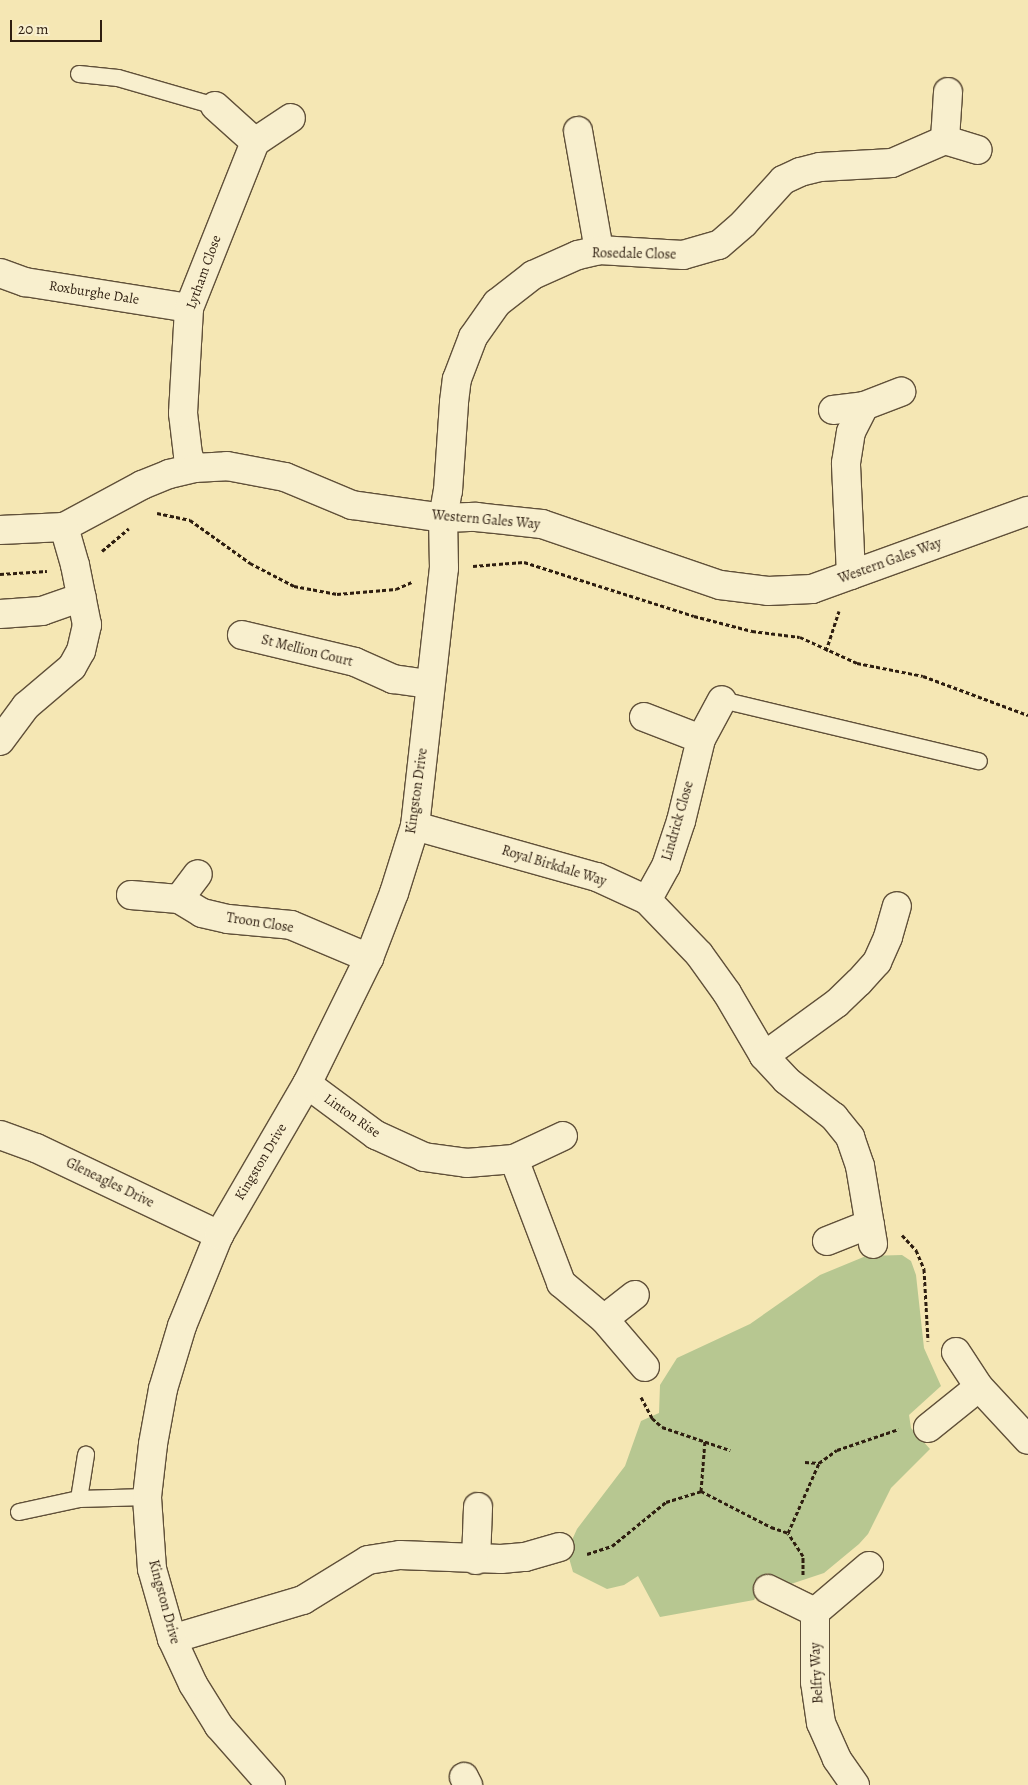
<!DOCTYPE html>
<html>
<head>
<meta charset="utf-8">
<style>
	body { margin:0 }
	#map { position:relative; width:1028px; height:1785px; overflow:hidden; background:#f5e7b4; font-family:Alegreya,serif }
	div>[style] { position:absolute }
	.green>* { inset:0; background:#b7c791 }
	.path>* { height:3px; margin-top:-1.5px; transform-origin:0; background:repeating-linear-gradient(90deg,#2e1e10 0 4px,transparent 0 6.5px) }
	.roads { filter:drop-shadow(1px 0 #605039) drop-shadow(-1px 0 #605039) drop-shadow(0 1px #605039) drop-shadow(0 -1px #605039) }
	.lane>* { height:16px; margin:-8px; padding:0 8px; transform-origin:8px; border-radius:8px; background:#f8efce }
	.street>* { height:28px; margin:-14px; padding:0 14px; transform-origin:14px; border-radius:14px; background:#f8efce }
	span { translate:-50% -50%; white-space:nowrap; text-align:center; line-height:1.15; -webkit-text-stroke:4.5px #f8efce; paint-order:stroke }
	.street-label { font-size:14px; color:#2e1e10 }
	.scale { position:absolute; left:10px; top:20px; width:92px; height:22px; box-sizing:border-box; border:2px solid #2e1e10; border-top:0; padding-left:6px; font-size:15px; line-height:18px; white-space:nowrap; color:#2e1e10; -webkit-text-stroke:4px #f8efce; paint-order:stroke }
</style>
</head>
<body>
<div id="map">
	<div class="green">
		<div style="clip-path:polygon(902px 1255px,911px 1261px,916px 1275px,924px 1348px,941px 1386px,909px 1415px,911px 1428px,930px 1449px,891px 1488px,868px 1534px,859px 1544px,824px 1573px,791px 1584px,767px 1573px,754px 1600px,660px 1617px,638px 1576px,624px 1585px,607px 1589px,573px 1572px,567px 1551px,577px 1529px,625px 1466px,641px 1421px,659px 1413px,660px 1385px,677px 1358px,750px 1324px,820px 1275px,866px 1256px)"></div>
	</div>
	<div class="path">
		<div style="left:157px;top:513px;width:34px;rotate:12deg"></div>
		<div style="left:190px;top:520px;width:74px;rotate:35.6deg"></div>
		<div style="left:250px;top:563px;width:50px;rotate:27.6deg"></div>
		<div style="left:294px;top:586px;width:44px;rotate:10.5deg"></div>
		<div style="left:337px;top:594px;width:59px;rotate:-4.8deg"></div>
		<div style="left:396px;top:589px;width:17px;rotate:-24deg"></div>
		<div style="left:102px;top:551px;width:35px;rotate:-40deg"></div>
		<div style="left:473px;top:566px;width:51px;rotate:-4.5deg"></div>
		<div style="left:524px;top:562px;width:178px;rotate:17.6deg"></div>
		<div style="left:694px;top:616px;width:60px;rotate:14.5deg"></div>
		<div style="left:752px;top:631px;width:48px;rotate:7.1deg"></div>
		<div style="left:800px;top:637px;width:63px;rotate:24.5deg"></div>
		<div style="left:857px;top:663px;width:67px;rotate:11.1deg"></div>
		<div style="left:923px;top:676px;width:112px;rotate:20.4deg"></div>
		<div style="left:0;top:574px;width:47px;rotate:-3.7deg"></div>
		<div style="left:826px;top:651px;width:42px;rotate:-72deg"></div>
		<div style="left:902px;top:1235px;width:21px;rotate:47deg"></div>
		<div style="left:916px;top:1250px;width:21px;rotate:67deg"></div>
		<div style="left:924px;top:1269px;width:72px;rotate:86.8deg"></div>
		<div style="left:641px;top:1397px;width:24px;rotate:62deg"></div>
		<div style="left:652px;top:1418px;width:13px;rotate:42deg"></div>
		<div style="left:662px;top:1427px;width:72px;rotate:18.7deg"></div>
		<div style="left:805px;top:1462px;width:14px;rotate:4deg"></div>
		<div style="left:701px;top:1491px;width:51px;rotate:-85.5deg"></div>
		<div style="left:587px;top:1554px;width:26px;rotate:-18deg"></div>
		<div style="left:612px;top:1546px;width:70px;rotate:-39.2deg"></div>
		<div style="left:666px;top:1502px;width:37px;rotate:-17deg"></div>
		<div style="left:701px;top:1491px;width:79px;rotate:27.2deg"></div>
		<div style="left:771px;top:1527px;width:18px;rotate:19deg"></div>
		<div style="left:803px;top:1575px;width:19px;rotate:-90deg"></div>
		<div style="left:803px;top:1556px;width:27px;rotate:-123deg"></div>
		<div style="left:788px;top:1533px;width:77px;rotate:-66.1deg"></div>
		<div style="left:819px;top:1463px;width:22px;rotate:-36deg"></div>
		<div style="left:837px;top:1450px;width:65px;rotate:-18.7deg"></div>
	</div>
	<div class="roads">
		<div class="lane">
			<div style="left:79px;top:74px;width:39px;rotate:6deg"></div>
			<div style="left:118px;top:78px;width:101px;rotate:16.1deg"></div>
			<div style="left:722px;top:700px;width:264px;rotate:13.4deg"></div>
			<div style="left:79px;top:1499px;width:45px;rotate:-81deg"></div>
			<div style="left:19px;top:1512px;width:61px;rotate:-12.2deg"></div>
			<div style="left:79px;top:1499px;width:68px;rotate:-1.7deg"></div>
		</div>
		<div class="street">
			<div style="left:215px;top:106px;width:54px;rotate:42deg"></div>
			<div style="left:255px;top:142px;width:43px;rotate:-33.7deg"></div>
			<div style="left:578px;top:131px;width:121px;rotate:80deg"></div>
			<div style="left:945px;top:140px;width:48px;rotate:-86.4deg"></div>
			<div style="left:0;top:273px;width:27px;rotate:20deg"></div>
			<div style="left:25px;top:282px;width:166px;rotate:9deg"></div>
			<div style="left:833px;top:410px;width:31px;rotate:-7deg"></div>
			<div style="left:864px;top:406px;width:40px;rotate:-21deg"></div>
			<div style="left:194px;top:468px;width:14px;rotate:-115deg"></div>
			<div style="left:188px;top:455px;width:42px;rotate:-96.8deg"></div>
			<div style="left:183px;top:413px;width:105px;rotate:-86.7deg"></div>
			<div style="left:189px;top:308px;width:179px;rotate:-68.3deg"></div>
			<div style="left:0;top:530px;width:64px;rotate:-2.7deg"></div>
			<div style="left:64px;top:527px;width:89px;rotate:-28.3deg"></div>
			<div style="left:142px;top:485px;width:29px;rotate:-22deg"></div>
			<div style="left:169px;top:474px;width:26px;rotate:-13deg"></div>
			<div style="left:194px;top:468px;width:33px;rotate:-3deg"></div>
			<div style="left:227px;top:466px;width:59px;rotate:10.7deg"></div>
			<div style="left:285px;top:477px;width:73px;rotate:22.7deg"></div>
			<div style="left:352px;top:505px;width:92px;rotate:8.1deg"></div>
			<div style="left:443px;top:518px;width:33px;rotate:-2deg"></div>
			<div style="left:476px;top:517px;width:66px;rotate:6.1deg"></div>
			<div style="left:542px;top:524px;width:188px;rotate:18.9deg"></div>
			<div style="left:720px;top:585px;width:48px;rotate:7.1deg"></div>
			<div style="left:768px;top:591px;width:44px;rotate:-2.6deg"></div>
			<div style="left:812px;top:589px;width:230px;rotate:-19.9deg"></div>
			<div style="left:851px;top:575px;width:112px;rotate:-92.6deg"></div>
			<div style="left:846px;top:463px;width:31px;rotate:-81deg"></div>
			<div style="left:851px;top:432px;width:29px;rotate:-63deg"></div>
			<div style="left:0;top:614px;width:42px;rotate:-4.1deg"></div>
			<div style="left:42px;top:611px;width:42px;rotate:-19.3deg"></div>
			<div style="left:242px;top:635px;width:116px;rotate:13.4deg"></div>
			<div style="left:355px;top:662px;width:42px;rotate:24.1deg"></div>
			<div style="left:393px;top:679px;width:36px;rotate:8deg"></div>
			<div style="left:644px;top:717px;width:61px;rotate:21.1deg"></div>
			<div style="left:701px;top:739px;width:84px;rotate:103.7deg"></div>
			<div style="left:681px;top:821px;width:47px;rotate:108.4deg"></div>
			<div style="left:666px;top:866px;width:39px;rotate:119deg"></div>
			<div style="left:701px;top:739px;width:44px;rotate:-61.7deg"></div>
			<div style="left:0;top:741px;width:44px;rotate:-53.4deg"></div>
			<div style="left:26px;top:706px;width:60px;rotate:-40.3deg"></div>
			<div style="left:72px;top:667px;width:18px;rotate:-61deg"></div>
			<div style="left:81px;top:651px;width:27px;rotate:-77deg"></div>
			<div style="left:87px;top:625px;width:61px;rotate:-101.3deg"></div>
			<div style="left:75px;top:565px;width:40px;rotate:-106deg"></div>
			<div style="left:415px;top:826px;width:189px;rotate:15.7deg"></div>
			<div style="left:597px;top:877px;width:55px;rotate:24.7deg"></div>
			<div style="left:647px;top:900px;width:75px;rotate:46.1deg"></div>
			<div style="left:699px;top:954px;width:48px;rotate:54.3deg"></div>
			<div style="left:727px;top:993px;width:73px;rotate:59.6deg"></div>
			<div style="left:764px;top:1056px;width:33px;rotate:47deg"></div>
			<div style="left:786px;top:1080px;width:61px;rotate:37.6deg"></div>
			<div style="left:834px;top:1117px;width:26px;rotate:51deg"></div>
			<div style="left:850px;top:1137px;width:31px;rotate:71deg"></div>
			<div style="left:860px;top:1166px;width:79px;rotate:80.5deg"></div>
			<div style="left:131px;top:895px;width:48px;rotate:4.8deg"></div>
			<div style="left:179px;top:899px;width:27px;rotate:31deg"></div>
			<div style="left:202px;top:913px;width:27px;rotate:13deg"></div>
			<div style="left:228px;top:919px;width:63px;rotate:5.4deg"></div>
			<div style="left:291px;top:925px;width:85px;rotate:22.9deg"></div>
			<div style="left:179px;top:899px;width:31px;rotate:-53deg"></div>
			<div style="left:764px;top:1056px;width:90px;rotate:-36deg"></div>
			<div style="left:837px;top:1003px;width:30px;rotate:-44deg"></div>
			<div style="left:859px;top:982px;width:27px;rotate:-48deg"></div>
			<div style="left:877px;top:962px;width:27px;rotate:-66deg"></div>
			<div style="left:888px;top:937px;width:32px;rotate:-74deg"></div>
			<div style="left:307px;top:1084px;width:86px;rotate:36.5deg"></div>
			<div style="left:376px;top:1135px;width:53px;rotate:24.6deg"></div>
			<div style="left:424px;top:1157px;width:43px;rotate:7.9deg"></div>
			<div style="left:467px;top:1163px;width:47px;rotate:-4.9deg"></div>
			<div style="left:514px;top:1159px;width:54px;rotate:-25.1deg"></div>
			<div style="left:0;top:1135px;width:38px;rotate:20deg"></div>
			<div style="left:36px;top:1148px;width:203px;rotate:25.4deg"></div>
			<div style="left:514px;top:1159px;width:133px;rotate:69.2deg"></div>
			<div style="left:561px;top:1283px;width:56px;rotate:39.9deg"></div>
			<div style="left:604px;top:1319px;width:63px;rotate:49.5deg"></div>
			<div style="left:827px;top:1241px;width:46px;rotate:-21.6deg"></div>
			<div style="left:604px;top:1319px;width:39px;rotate:-38deg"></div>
			<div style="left:956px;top:1352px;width:42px;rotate:56.7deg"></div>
			<div style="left:979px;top:1387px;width:72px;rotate:47.2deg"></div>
			<div style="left:928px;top:1428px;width:65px;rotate:-38.8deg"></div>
			<div style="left:476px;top:1560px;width:53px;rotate:-87.8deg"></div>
			<div style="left:768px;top:1589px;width:52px;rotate:26.1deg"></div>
			<div style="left:172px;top:1639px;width:137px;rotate:-16.6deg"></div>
			<div style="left:303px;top:1600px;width:76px;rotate:-31.6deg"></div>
			<div style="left:368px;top:1560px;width:32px;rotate:-9deg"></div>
			<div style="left:400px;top:1555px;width:101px;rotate:2.3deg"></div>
			<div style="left:501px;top:1559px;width:24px;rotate:-5deg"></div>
			<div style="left:525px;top:1557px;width:36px;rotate:-16deg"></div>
			<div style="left:464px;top:1777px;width:9px;rotate:63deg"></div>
			<div style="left:271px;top:1785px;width:79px;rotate:-131.4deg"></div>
			<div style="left:219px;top:1726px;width:49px;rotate:-121.8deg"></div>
			<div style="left:193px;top:1684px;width:50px;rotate:-115deg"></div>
			<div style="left:172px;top:1639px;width:73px;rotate:-105.9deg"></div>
			<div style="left:152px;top:1569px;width:72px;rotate:-94deg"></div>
			<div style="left:147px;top:1497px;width:53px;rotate:-83.5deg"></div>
			<div style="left:153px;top:1444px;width:56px;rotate:-79.7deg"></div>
			<div style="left:163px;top:1389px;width:66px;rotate:-73.2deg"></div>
			<div style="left:182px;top:1326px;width:98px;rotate:-67.9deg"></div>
			<div style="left:219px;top:1235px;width:175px;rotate:-59.8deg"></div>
			<div style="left:307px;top:1084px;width:140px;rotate:-63.8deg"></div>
			<div style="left:369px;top:958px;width:70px;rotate:-69deg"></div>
			<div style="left:394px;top:893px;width:70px;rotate:-72.6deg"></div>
			<div style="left:415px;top:826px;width:260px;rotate:-83.6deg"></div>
			<div style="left:444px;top:568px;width:50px;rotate:-91.1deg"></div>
			<div style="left:443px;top:518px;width:27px;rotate:-80deg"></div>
			<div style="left:448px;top:491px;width:89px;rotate:-86.1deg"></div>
			<div style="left:454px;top:402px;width:23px;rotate:-83deg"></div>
			<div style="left:457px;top:379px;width:45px;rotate:-69.1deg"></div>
			<div style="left:473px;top:337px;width:42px;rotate:-54.8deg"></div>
			<div style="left:497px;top:303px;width:46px;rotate:-37.9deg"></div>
			<div style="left:533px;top:275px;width:49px;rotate:-24deg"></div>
			<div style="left:578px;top:255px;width:22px;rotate:-13deg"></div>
			<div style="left:599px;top:250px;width:84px;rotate:3.4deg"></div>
			<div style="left:683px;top:255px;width:37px;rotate:-16deg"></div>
			<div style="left:719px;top:245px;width:33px;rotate:-41deg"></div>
			<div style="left:744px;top:223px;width:58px;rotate:-47.8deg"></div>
			<div style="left:783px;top:180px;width:19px;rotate:-25deg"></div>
			<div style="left:800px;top:172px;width:21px;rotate:-14deg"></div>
			<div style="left:820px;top:167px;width:72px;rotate:-3.2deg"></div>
			<div style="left:892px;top:163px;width:58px;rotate:-23.5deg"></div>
			<div style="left:945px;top:140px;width:34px;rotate:17deg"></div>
			<div style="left:855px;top:1785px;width:32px;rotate:-125deg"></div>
			<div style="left:837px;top:1759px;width:39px;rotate:-114deg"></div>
			<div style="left:821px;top:1723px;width:41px;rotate:-98.3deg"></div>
			<div style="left:815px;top:1682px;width:70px;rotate:-90deg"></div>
			<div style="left:815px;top:1612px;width:71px;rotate:-40.4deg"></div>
		</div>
	</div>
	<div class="street-label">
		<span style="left:634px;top:254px;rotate:1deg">Rosedale Close</span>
		<span style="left:204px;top:272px;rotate:-70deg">Lytham Close</span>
		<span style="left:94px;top:293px;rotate:9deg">Roxburghe Dale</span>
		<span style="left:486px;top:520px;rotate:5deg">Western Gales Way</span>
		<span style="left:890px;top:561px;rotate:-20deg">Western Gales Way</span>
		<span style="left:307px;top:651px;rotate:14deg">St Mellion Court</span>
		<span style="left:417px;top:791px;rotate:-82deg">Kingston Drive</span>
		<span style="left:678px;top:821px;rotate:-74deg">Lindrick Close</span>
		<span style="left:554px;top:866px;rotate:17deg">Royal Birkdale Way</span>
		<span style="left:260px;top:923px;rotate:9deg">Troon Close</span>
		<span style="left:352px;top:1116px;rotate:35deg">Linton Rise</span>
		<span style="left:261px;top:1162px;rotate:-59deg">Kingston Drive</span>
		<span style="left:110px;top:1183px;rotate:26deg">Gleneagles Drive</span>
		<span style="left:164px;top:1602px;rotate:75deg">Kingston Drive</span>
		<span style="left:817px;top:1673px;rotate:-93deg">Belfry Way</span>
	</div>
	<div class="scale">20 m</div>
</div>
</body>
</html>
